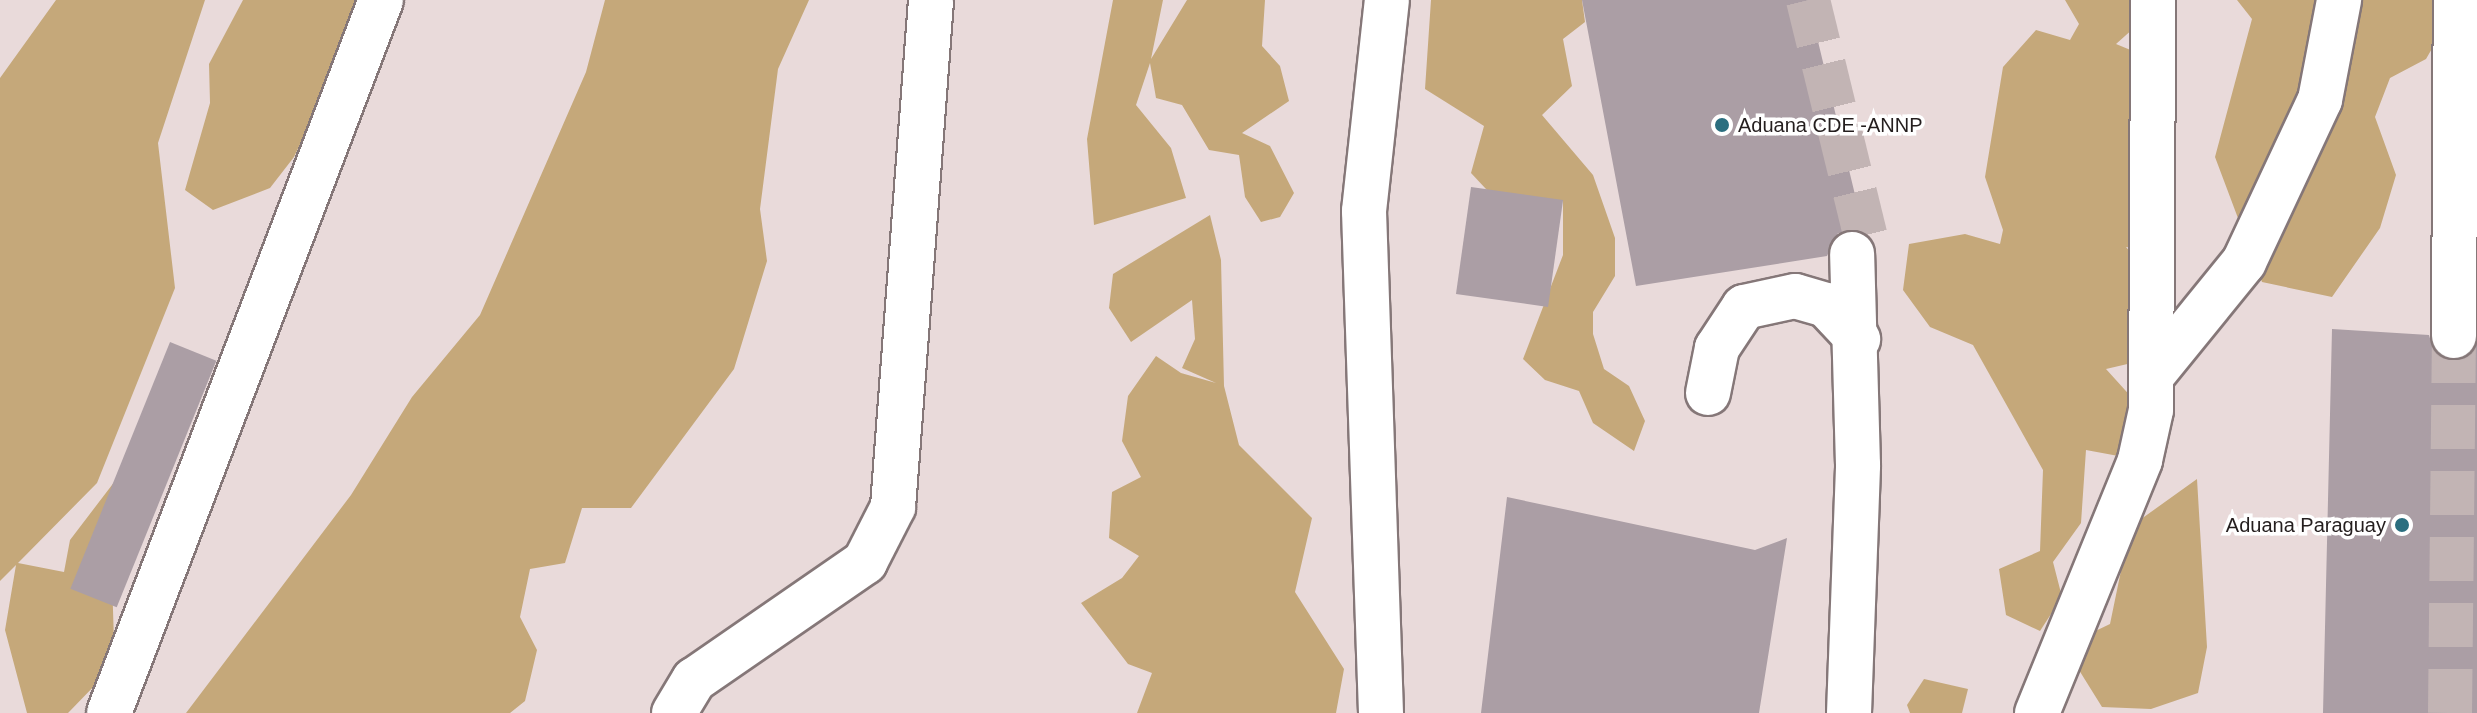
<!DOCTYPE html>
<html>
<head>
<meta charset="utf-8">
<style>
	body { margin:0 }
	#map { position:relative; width:2477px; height:713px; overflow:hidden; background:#e9dada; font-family:Helvetica,sans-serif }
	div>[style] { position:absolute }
	.green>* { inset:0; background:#c5a87a }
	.building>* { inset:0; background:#ab9ea5; transform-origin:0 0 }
	.minor-tunnel>* { height:44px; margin-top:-22px; transform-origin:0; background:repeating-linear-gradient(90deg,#c2b4b4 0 44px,transparent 0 66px) }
	.roads { filter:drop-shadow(2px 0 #857778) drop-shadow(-2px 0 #857778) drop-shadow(0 2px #857778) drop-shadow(0 -2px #857778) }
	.minor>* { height:44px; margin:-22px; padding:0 22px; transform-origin:22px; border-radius:22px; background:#fff }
	.dots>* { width:22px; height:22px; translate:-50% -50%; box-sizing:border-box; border:4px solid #fff; border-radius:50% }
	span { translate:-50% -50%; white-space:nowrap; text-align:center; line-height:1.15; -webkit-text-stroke:7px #fff; paint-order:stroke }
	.poi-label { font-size:20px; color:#241e1e }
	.left { translate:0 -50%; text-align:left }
	.right { translate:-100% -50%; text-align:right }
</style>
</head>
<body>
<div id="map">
	<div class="green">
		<div style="clip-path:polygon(56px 0,205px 0,158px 143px,175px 288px,97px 483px,18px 563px,64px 572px,70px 540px,115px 481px,144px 487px,112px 578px,114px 642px,100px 680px,68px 713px,27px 713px,5px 630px,16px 565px,0 581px,0 78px)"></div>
		<div style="clip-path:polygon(243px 0,368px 0,294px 157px,270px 188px,213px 210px,185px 190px,210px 103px,209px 64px)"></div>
		<div style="clip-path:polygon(605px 0,809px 0,778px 69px,760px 209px,767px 261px,734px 369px,631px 508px,582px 508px,565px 563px,530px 569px,520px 617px,537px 650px,525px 701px,510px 713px,186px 713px,351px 495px,412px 397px,480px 315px,586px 72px)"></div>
		<div style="clip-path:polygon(1113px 0,1163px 0,1151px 59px,1187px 0,1265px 0,1262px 46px,1280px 66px,1289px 101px,1242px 133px,1270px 146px,1294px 193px,1280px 217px,1261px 222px,1245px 197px,1239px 155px,1209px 150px,1182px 105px,1156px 98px,1150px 63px,1136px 105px,1171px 148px,1186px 198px,1094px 225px,1087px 139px)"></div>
		<div style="clip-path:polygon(1431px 0,1582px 0,1585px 22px,1563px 39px,1572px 86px,1542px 115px,1593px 175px,1615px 238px,1615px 276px,1593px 312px,1593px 334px,1604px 369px,1629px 386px,1645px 421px,1634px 451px,1593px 423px,1579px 391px,1545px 380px,1523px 359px,1563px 255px,1563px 201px,1501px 205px,1471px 173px,1484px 126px,1425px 89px)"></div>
		<div style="clip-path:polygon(2065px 0,2138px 0,2153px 11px,2116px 44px,2145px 56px,2134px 248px,2126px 247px,2137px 260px,2136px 362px,2106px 369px,2144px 411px,2140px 460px,2086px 450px,2081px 523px,2053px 562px,2062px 597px,2040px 631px,2006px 615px,1999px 569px,2040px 551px,2043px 470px,1973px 345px,1930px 327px,1903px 290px,1909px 244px,1965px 234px,2000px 244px,2003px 230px,1985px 177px,2003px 67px,2036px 30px,2070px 40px,2079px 24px)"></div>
		<div style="clip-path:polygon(2237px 0,2450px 0,2456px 7px,2426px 59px,2390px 78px,2375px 117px,2396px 175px,2380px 228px,2332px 297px,2262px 282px,2215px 157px,2252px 19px)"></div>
		<div style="clip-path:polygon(1210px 215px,1221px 260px,1224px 386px,1239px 445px,1312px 518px,1295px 592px,1344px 669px,1336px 713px,1137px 713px,1152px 673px,1128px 664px,1081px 603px,1122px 578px,1139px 556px,1109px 538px,1112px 492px,1141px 477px,1122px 441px,1128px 396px,1156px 356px,1181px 373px,1216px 383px,1182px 368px,1195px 339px,1192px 300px,1131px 342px,1109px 308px,1113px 274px)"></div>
		<div style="clip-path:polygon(2197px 479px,2207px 647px,2198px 693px,2151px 709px,2102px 707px,2064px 646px,2110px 624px,2130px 527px)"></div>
		<div style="clip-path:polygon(1924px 679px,1968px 689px,1962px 713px,1910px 713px,1907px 705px)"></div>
	</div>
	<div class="building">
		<div style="clip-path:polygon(1582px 0,1808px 0,1864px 232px,1838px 233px,1827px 256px,1636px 286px)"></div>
		<div style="left:1471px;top:187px;width:93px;height:108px;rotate:8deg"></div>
		<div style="clip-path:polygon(2332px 329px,2429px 335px,2433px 349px,2453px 361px,2477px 344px,2477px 713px,2323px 713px)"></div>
		<div style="left:170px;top:342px;width:50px;height:266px;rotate:22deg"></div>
		<div style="clip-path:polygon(1507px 497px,1755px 550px,1787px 538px,1759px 713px,1481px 713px)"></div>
	</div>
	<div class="minor-tunnel">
		<div style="left:1808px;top:0;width:257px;rotate:76.3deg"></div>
		<div style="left:1869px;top:250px;width:17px;rotate:167deg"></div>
		<div style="left:2450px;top:713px;width:377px;rotate:-89.4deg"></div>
	</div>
	<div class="roads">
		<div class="minor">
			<div style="left:2454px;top:336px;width:336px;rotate:-89.7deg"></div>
			<div style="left:2153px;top:374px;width:144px;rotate:-50.9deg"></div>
			<div style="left:2244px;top:262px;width:179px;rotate:-64.9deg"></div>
			<div style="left:2320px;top:100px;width:102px;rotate:-79.2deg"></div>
			<div style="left:1708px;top:393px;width:46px;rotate:-78.7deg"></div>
			<div style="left:1717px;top:348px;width:49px;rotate:-56.6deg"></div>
			<div style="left:1744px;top:307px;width:52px;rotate:-12.2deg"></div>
			<div style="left:1795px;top:296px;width:32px;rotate:16deg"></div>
			<div style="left:1826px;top:305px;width:47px;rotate:46.7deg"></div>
			<div style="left:109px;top:713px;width:763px;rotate:-69.12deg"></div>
			<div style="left:674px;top:713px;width:39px;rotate:-59deg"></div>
			<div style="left:694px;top:680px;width:208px;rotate:-34.6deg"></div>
			<div style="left:865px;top:562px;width:62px;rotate:-63deg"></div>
			<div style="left:893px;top:507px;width:508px;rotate:-85.71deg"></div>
			<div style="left:1381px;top:713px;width:502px;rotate:-91.94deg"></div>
			<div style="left:1364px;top:211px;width:212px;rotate:-83.8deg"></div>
			<div style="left:1849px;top:713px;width:248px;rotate:-87.9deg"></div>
			<div style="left:1858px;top:465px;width:211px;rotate:-91.6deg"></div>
			<div style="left:2037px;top:713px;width:273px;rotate:-67.8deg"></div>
			<div style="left:2140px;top:460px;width:51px;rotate:-77.6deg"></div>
			<div style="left:2151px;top:410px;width:410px;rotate:-89.7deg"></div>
		</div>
	</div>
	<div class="dots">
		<div style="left:1722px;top:125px;background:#2b6e7f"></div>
		<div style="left:2402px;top:525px;background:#2b6e7f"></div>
	</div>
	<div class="poi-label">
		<span class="left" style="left:1738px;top:125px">Aduana CDE -ANNP</span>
		<span class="right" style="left:2386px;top:525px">Aduana Paraguay</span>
	</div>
</div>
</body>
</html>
